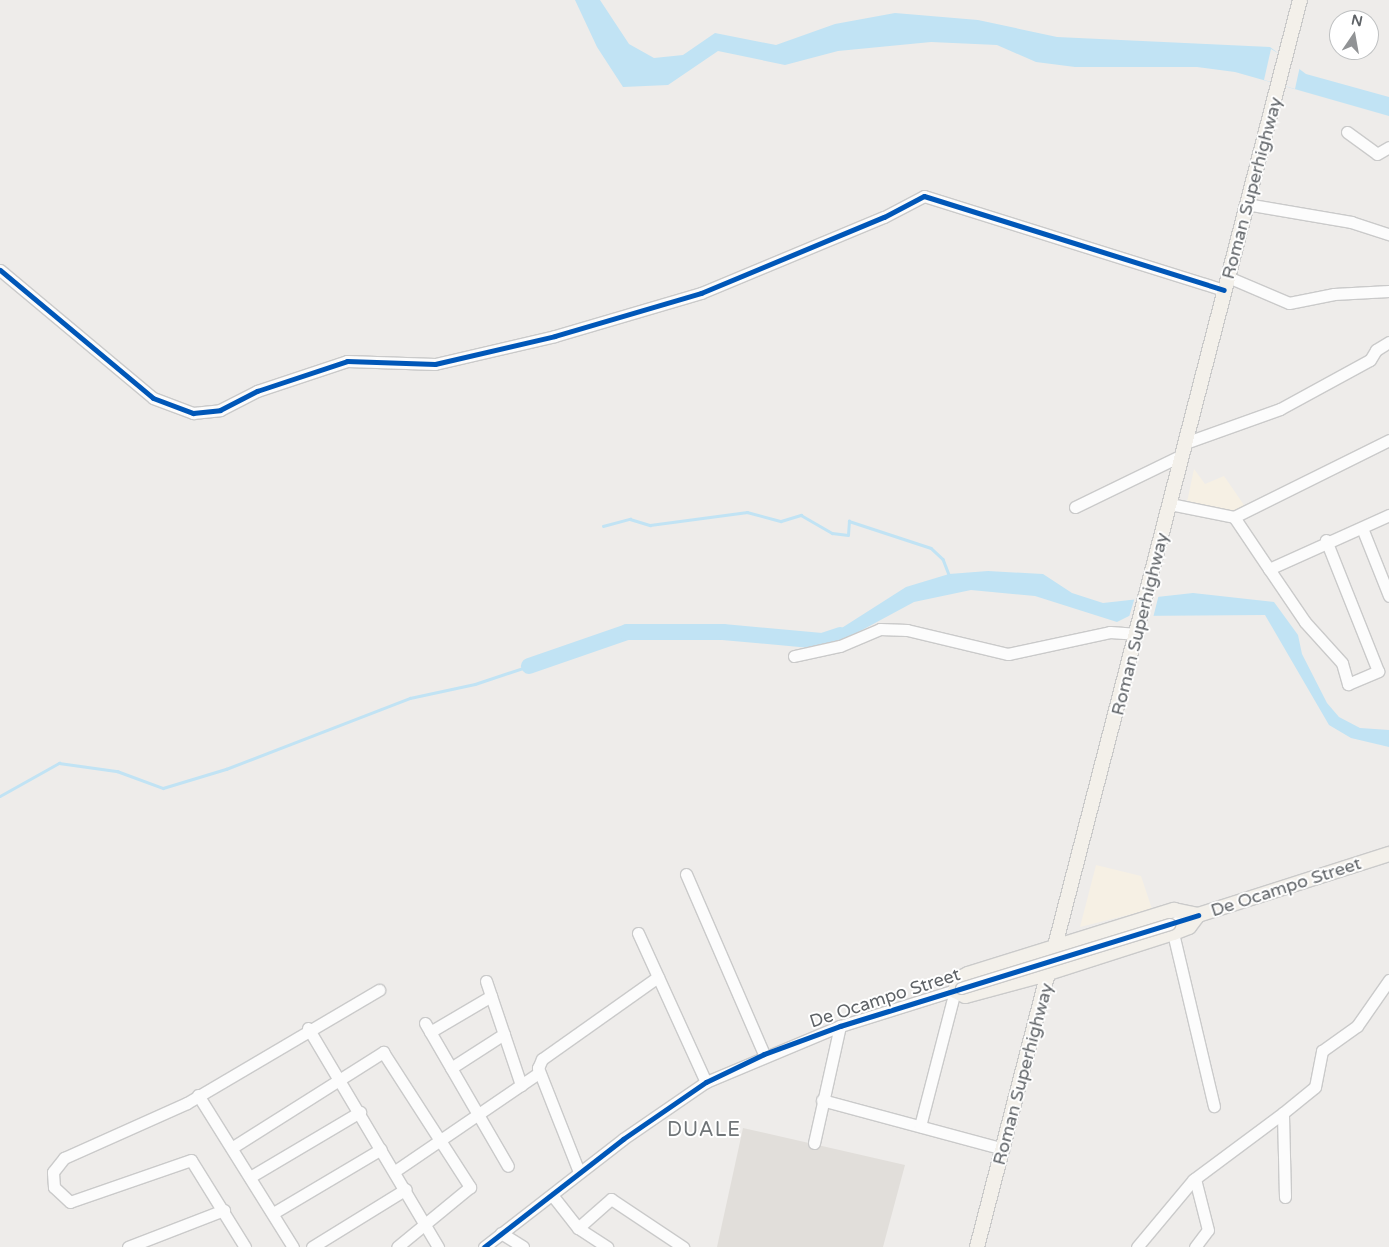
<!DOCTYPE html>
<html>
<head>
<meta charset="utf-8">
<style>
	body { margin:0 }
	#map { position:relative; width:1389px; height:1247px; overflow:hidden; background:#eeecea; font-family:"Varela Round",sans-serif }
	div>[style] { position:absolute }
	.commercial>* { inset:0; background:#f6f0e4 }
	.education>* { inset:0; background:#e1deda }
	.water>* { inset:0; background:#c1e3f4 }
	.pier>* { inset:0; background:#eeecea }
	.stream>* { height:2.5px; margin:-1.25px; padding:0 1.25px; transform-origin:1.25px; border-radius:1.25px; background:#c1e3f4 }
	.river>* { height:16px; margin:-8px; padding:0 8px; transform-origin:8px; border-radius:8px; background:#c1e3f4 }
	.roads { filter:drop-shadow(1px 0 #cacaca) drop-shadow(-1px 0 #cacaca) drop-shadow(0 1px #cacaca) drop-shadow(0 -1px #cacaca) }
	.minor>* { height:11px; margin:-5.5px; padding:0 5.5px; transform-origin:5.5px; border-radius:5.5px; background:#fcfcfc }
	.major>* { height:14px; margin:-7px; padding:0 7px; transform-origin:7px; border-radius:7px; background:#f3f0ea }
	.bridges { filter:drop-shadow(1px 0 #cacaca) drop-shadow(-1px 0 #cacaca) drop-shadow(0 1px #cacaca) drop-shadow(0 -1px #cacaca) }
	.minor-bridge>* { height:11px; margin:-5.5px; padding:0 5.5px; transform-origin:5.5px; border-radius:5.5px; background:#fcfcfc }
	.cycleway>* { height:5px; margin:-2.5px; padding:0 2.5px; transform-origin:2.5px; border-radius:2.5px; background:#0057b8 }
	span { translate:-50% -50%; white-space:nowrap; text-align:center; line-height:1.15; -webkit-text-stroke:4px #fff; paint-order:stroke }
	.street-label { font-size:18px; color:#5f6367 }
	.quarter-label { font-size:20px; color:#707578; letter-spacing:1px }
	.north { position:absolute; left:1329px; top:10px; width:50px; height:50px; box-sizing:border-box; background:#fff; border:1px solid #bfc1c2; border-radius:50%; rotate:12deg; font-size:14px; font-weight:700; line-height:20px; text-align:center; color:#5f6367 }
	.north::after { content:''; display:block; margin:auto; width:18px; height:22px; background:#919395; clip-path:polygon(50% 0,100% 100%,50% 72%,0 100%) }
</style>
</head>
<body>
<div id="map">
	<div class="commercial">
		<div style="clip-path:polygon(1194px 469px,1205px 484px,1224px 476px,1244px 505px,1234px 513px,1187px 502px)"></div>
		<div style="clip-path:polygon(1096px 865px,1141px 876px,1152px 909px,1080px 927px)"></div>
	</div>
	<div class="education">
		<div style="clip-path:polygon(743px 1128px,905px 1165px,883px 1247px,717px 1247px)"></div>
	</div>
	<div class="water">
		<div style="clip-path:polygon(575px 0,600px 0,629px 44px,654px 58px,683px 55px,715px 33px,776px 45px,835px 24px,895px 13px,978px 20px,1057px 37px,1270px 47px,1306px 74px,1389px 97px,1389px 116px,1235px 72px,1197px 67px,1075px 67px,1036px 62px,997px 45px,931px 42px,838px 51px,785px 65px,718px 51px,668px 85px,623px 87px,597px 47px)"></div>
		<div style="clip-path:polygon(988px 571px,1043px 574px,1072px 593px,1103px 603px,1193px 593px,1274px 602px,1298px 635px,1302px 654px,1327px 703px,1339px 717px,1360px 728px,1389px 730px,1389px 747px,1351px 738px,1329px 725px,1265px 615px,1129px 616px,1117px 622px,1035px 596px,971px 590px,914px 602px,838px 643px,818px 648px,819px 635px,837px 631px,906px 587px,949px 574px)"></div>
	</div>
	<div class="pier">
		<div style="clip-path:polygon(1271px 49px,1300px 66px,1295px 89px,1264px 80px)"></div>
		<div style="clip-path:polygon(1159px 594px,1153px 618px,1129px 617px,1135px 597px)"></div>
	</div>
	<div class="stream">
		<div style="left:603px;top:526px;width:28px;rotate:-15deg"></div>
		<div style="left:630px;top:519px;width:21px;rotate:17deg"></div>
		<div style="left:650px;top:525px;width:98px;rotate:-7.6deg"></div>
		<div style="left:747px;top:512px;width:35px;rotate:15deg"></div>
		<div style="left:781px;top:521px;width:21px;rotate:-17deg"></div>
		<div style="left:801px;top:515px;width:36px;rotate:30deg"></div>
		<div style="left:832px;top:533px;width:16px;rotate:7deg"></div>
		<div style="left:848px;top:535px;width:14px;rotate:-86deg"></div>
		<div style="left:849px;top:521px;width:86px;rotate:18.2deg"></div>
		<div style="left:931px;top:548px;width:16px;rotate:43deg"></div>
		<div style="left:943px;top:559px;width:19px;rotate:69deg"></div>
		<div style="left:0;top:796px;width:68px;rotate:-29.2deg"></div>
		<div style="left:59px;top:763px;width:59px;rotate:7.9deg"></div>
		<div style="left:117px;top:771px;width:49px;rotate:20.3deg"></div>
		<div style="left:163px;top:788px;width:66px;rotate:-16.8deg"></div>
		<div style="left:226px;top:769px;width:197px;rotate:-21.1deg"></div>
		<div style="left:410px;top:698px;width:66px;rotate:-12.2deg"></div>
		<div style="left:475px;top:684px;width:57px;rotate:-18.4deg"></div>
	</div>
	<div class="river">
		<div style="left:529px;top:666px;width:104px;rotate:-19.1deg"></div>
		<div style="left:627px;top:632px;width:96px"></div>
		<div style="left:723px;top:632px;width:99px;rotate:5.2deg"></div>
		<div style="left:822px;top:641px;width:19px;rotate:-18deg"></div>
	</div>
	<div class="roads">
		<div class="minor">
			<div style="left:1347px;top:132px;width:37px;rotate:36deg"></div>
			<div style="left:1377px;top:154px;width:14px;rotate:-30deg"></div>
			<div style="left:1246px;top:204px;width:107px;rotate:9.7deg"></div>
			<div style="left:1351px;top:222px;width:40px;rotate:18deg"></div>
			<div style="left:0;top:270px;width:199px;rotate:39.9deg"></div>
			<div style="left:153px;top:398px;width:43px;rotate:20.6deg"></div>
			<div style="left:193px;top:413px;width:27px;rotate:-6deg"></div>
			<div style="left:220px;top:410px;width:42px;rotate:-27.2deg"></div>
			<div style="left:257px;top:391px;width:95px;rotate:-18.4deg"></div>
			<div style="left:347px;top:361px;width:88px;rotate:2deg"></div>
			<div style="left:435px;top:364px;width:123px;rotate:-13.1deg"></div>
			<div style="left:555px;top:336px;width:152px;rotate:-16.4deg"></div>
			<div style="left:701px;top:293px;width:198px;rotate:-22.6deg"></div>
			<div style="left:884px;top:217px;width:45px;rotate:-27.7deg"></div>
			<div style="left:924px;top:196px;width:314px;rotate:17.4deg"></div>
			<div style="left:1228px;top:277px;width:66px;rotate:23.1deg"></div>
			<div style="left:1289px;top:303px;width:46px;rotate:-11.3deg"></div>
			<div style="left:1334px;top:294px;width:55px;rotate:-3.1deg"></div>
			<div style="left:1185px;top:443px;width:101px;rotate:-19.7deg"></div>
			<div style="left:1280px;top:409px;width:102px;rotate:-28.6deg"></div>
			<div style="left:1370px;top:360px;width:12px;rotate:-59deg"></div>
			<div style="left:1376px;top:350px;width:15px;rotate:-32deg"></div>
			<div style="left:1170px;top:504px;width:65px;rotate:11.5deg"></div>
			<div style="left:1234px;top:517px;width:173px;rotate:-26.4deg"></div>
			<div style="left:1075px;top:507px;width:119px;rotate:-25.9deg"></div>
			<div style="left:1234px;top:517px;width:63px;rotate:56.1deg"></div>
			<div style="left:1269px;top:569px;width:132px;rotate:-24.2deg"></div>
			<div style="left:1362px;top:528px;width:73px;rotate:68.3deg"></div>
			<div style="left:1269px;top:569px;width:64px;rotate:55.8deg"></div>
			<div style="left:1305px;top:622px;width:55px;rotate:47.9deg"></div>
			<div style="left:1342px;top:663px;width:22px;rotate:74deg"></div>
			<div style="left:1348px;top:684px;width:33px;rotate:-23deg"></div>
			<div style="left:1378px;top:671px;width:141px;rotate:-111.7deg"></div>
			<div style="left:794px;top:656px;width:47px;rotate:-12.3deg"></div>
			<div style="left:840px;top:646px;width:43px;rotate:-23deg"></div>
			<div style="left:880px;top:629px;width:27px;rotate:2deg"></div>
			<div style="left:907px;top:630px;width:104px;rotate:13.4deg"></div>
			<div style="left:1008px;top:654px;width:104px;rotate:-12.2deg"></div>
			<div style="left:1110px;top:632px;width:28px;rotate:4deg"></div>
			<div style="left:686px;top:874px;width:196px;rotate:66.6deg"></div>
			<div style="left:1169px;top:924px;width:30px;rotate:-17deg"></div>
			<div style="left:638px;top:933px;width:164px;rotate:65.5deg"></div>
			<div style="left:1173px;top:933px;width:178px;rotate:76.7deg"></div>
			<div style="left:486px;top:981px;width:110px;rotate:71.4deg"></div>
			<div style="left:425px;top:1023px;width:165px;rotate:59.9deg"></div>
			<div style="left:308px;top:1028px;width:255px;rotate:59.3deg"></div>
			<div style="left:430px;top:1032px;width:71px;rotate:-30.5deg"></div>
			<div style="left:451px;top:1068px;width:63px;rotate:-32.7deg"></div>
			<div style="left:198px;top:1095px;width:179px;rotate:58deg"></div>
			<div style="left:822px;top:1100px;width:188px;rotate:15.1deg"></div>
			<div style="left:920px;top:1126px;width:139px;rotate:-75.5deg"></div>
			<div style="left:814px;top:1143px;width:120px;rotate:-77.5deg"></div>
			<div style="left:233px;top:1147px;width:178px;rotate:-32.3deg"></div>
			<div style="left:383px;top:1052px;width:161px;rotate:57.2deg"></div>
			<div style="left:470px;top:1187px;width:94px;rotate:140.6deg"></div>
			<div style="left:395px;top:1171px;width:172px;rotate:-34.3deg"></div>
			<div style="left:579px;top:1172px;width:112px;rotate:-111.5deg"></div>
			<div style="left:538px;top:1068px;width:10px;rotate:-66deg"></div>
			<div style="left:542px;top:1059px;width:142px;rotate:-35.3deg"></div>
			<div style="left:250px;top:1177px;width:128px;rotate:-30.6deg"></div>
			<div style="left:552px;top:1195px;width:42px;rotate:51.8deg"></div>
			<div style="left:578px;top:1228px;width:35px;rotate:33deg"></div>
			<div style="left:1285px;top:1197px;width:84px;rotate:-91.4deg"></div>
			<div style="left:1283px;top:1113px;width:41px;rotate:-39.1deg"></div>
			<div style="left:1315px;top:1087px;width:37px;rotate:-79deg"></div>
			<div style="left:1322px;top:1051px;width:43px;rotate:-35.5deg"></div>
			<div style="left:1357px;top:1026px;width:56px;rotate:-55.2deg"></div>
			<div style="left:275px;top:1212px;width:123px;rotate:-30.7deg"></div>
			<div style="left:578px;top:1228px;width:44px;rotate:-41.3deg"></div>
			<div style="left:611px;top:1199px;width:87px;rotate:33.7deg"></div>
			<div style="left:501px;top:1233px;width:26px;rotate:32deg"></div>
			<div style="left:128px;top:1247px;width:103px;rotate:-21.1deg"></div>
			<div style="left:245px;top:1247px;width:102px;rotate:-121.8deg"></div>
			<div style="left:191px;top:1160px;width:128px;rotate:160.9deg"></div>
			<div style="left:70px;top:1202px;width:22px;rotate:-137deg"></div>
			<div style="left:54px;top:1187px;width:15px;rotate:-94deg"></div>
			<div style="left:53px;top:1172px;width:18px;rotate:-52deg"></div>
			<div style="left:64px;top:1158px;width:135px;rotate:-24.1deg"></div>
			<div style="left:187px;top:1103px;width:223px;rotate:-30.5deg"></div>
			<div style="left:312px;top:1247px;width:110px;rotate:-31.7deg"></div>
			<div style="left:484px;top:1247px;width:176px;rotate:-37.8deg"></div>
			<div style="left:623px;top:1139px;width:101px;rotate:-34.5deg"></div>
			<div style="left:706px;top:1082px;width:145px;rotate:-22.7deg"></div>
			<div style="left:840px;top:1026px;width:127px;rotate:-17.4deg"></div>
			<div style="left:1137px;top:1247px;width:87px;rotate:-50.1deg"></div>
			<div style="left:1193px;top:1180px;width:112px;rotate:-36.7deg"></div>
			<div style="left:1195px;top:1247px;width:21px;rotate:-53deg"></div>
			<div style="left:1208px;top:1230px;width:53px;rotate:-104.3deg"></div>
		</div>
		<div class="major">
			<div style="left:1174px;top:910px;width:25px;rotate:12deg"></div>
			<div style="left:1198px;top:915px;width:15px;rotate:127deg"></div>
			<div style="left:1189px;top:927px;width:17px;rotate:159deg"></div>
			<div style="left:1173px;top:933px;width:144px;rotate:162.2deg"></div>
			<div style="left:1036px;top:977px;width:73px;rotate:165deg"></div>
			<div style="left:965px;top:996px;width:11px;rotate:-153deg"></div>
			<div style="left:955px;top:991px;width:14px;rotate:-69deg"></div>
			<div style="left:960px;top:978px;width:9px;rotate:-27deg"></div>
			<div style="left:968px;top:974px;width:216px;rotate:-17.3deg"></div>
			<div style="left:1198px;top:915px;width:201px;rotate:-17.7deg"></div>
			<div style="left:977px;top:1247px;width:1288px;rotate:-75.48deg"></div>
		</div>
	</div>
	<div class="bridges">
		<div class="minor-bridge">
			<div style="left:961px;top:988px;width:218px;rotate:-17.1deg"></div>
		</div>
	</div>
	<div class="cycleway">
		<div style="left:0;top:270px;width:199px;rotate:39.9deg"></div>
		<div style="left:153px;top:398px;width:43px;rotate:20.6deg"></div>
		<div style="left:193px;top:413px;width:27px;rotate:-6deg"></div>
		<div style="left:220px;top:410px;width:42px;rotate:-27.2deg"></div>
		<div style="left:257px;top:391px;width:95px;rotate:-18.4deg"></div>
		<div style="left:347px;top:361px;width:88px;rotate:2deg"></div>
		<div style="left:435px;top:364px;width:123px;rotate:-13.1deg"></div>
		<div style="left:555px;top:336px;width:152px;rotate:-16.4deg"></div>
		<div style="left:701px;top:293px;width:198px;rotate:-22.6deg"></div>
		<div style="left:884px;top:217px;width:45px;rotate:-27.7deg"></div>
		<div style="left:924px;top:196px;width:314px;rotate:17.4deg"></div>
		<div style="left:484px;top:1247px;width:176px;rotate:-37.8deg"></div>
		<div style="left:623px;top:1139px;width:101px;rotate:-34.5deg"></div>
		<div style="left:706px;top:1082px;width:64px;rotate:-25.8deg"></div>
		<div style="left:764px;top:1054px;width:81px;rotate:-20.2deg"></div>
		<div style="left:840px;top:1026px;width:375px;rotate:-17.2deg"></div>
	</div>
	<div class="street-label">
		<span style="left:1252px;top:188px;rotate:-75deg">Roman Superhighway</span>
		<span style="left:1140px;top:624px;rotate:-76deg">Roman Superhighway</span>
		<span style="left:1286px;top:887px;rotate:-18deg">De Ocampo Street</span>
		<span style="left:885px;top:998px;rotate:-18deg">De Ocampo Street</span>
		<span style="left:1023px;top:1074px;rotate:-75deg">Roman Superhighway</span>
	</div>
	<div class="quarter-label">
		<span style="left:704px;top:1130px">DUALE</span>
	</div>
	<div class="north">N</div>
</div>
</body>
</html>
